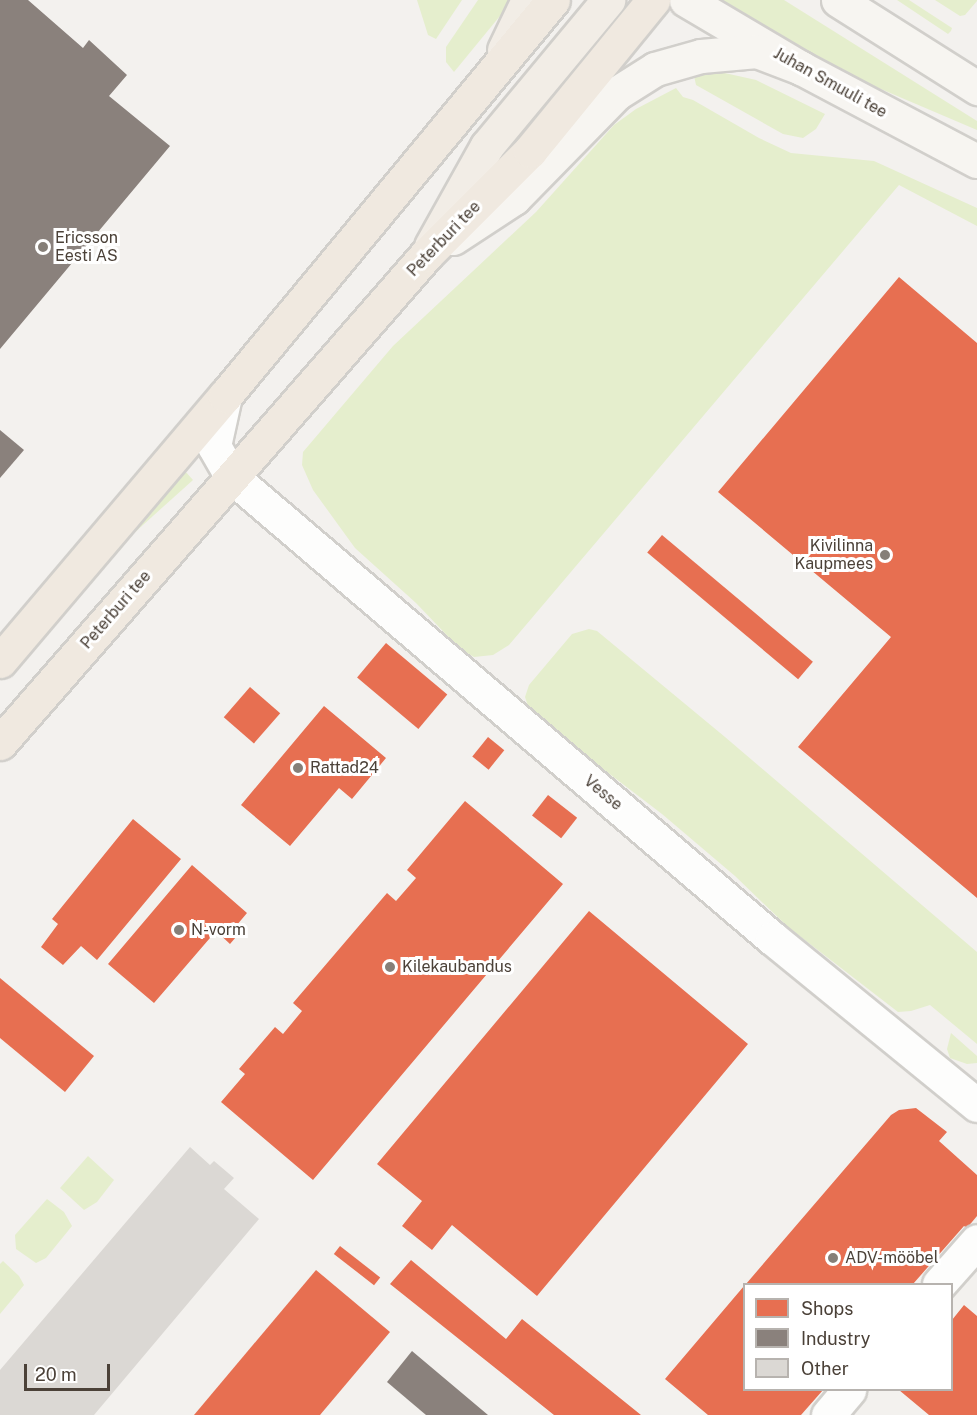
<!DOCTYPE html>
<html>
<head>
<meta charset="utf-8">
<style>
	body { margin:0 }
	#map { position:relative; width:977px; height:1415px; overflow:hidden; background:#f3f1ee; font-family:"Public Sans",sans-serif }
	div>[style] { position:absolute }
	.green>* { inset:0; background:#e5eecd; transform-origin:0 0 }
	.shops>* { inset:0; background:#e76f51; transform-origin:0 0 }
	.industry>* { inset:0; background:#8a817c }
	.building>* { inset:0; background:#dbd8d4 }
	.roads { filter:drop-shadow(2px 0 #d1cfcb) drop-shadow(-2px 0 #d1cfcb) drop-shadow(0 2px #d1cfcb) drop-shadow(0 -2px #d1cfcb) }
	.minor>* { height:33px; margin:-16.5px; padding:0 16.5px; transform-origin:16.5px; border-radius:16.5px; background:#fdfdfc }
	.secondary>* { height:33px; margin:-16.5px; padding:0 16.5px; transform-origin:16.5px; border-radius:16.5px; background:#f7f5f1 }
	.primary>* { height:33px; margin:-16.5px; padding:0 16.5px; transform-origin:16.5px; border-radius:16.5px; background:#f2ede6 }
	.trunk>* { height:33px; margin:-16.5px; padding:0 16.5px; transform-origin:16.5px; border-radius:16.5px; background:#f0e9e0 }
	.dots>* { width:16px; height:16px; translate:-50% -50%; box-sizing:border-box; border:3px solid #fff; border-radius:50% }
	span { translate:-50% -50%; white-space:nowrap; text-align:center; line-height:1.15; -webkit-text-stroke:6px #fff; paint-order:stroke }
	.street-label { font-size:16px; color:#4b4138 }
	.poi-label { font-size:16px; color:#4b4138 }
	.left { translate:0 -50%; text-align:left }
	.right { translate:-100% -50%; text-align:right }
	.legend { position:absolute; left:743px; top:1283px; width:210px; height:108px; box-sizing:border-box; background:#fff; border:2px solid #b7b3af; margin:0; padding:8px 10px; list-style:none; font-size:18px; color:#4b4138 }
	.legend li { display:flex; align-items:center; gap:12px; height:30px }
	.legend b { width:30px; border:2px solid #b7b3af }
	.scale { position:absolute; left:24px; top:1364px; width:86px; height:27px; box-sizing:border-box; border:3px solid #4b4138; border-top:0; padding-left:8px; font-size:18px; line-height:21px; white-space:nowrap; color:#4b4138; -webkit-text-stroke:4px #fff; paint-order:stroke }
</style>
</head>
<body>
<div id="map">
	<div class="green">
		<div style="clip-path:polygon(417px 0,462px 0,436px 39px,428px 35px)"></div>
		<div style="clip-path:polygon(478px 0,513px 0,454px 72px,446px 62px,446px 47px)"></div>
		<div style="clip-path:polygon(719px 0,784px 0,977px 121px,977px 130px,855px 78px,741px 18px)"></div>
		<div style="clip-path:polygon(897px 0,909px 0,952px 28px,951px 31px,948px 34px)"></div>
		<div style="clip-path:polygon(935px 0,977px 0,977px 1px,965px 15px,960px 16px)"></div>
		<div style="clip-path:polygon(693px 71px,720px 72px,756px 80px,825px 114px,816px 129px,803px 138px,783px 134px,696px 85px)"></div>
		<div style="clip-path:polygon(676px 88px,683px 97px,693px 100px,759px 138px,791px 153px,874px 161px,977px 208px,977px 226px,899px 185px,509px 645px,493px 655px,474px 657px,460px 649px,416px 603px,355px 548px,313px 490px,302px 465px,303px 452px,393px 346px,536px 212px,614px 125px,636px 109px)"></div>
		<div style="left:185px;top:471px;width:12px;height:285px;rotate:48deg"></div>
		<div style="clip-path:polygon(589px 629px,597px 631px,725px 737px,977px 952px,977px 1044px,930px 1005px,911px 1011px,898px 1012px,788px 927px,735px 876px,662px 814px,535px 717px,529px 709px,525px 697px,529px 685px,572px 634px)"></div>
		<div style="clip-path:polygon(951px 1033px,977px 1056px,977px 1063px,967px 1064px,950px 1058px,947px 1049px)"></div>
		<div style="clip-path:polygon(88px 1156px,114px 1180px,97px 1202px,84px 1210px,60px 1188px)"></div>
		<div style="clip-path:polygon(47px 1199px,64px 1212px,72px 1226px,46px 1258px,36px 1263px,16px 1249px,15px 1235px)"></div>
		<div style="clip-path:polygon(3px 1261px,19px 1276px,24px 1285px,0 1314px,0 1264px)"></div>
	</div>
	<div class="shops">
		<div style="clip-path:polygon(899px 277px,977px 343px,977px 898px,798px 747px,891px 637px,718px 492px)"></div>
		<div style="left:662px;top:535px;width:197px;height:23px;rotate:40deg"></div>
		<div style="left:386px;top:643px;width:80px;height:45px;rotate:40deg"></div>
		<div style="left:250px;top:687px;width:40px;height:40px;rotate:41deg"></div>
		<div style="clip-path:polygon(324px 706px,386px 758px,352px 799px,339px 788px,290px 846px,241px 805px)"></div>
		<div style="left:488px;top:737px;width:21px;height:25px;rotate:39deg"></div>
		<div style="left:548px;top:795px;width:37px;height:26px;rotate:38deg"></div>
		<div style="clip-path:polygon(465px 801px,563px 884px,313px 1180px,221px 1102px,245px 1074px,239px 1069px,275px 1027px,283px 1034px,302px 1011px,293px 1003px,387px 893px,396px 901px,416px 878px,407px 870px)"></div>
		<div style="clip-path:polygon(133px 819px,181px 859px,97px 960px,81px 946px,63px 965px,41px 947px,58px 924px,52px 919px)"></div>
		<div style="clip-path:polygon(192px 865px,247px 913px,231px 932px,236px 937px,230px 944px,216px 931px,154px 1003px,108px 964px)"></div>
		<div style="clip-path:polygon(589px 911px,748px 1044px,537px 1296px,452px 1225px,432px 1250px,402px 1226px,422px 1201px,377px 1164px)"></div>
		<div style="clip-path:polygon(0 978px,94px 1056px,65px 1092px,0 1038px)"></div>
		<div style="clip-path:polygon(916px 1108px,947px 1132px,939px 1141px,977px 1175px,977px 1216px,967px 1228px,964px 1226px,913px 1284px,746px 1284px,891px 1115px,899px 1110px)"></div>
		<div style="left:340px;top:1246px;width:51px;height:10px;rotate:38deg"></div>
		<div style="clip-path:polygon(411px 1260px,506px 1339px,522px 1319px,641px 1415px,554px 1415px,390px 1284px)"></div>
		<div style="clip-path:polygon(316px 1270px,390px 1332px,320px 1415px,194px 1415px)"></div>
		<div style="clip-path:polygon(744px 1286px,744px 1390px,823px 1390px,801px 1415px,708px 1415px,665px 1379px)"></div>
		<div style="clip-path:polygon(964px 1305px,977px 1316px,977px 1415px,929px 1415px,899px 1390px,952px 1390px,952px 1320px)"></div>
	</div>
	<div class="industry">
		<div style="clip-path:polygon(0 0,28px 0,83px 48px,89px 40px,127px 75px,109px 96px,170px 146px,0 349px)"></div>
		<div style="clip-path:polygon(0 430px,24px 450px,0 478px)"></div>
		<div style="clip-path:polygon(412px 1351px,488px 1415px,426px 1415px,387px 1382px)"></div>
	</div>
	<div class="building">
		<div style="clip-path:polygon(190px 1147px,210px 1165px,214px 1161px,234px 1178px,224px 1189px,259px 1219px,94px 1415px,0 1415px,0 1370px)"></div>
	</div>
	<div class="roads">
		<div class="minor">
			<div style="left:225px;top:396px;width:51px;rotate:102.4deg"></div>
			<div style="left:214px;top:446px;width:36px;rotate:60deg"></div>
			<div style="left:232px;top:477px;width:710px;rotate:40.49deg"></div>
			<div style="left:772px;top:938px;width:264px;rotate:39.2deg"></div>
			<div style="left:939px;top:1284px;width:57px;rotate:-48.5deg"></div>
			<div style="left:828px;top:1415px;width:33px;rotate:-50deg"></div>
		</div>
		<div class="secondary">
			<div style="left:686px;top:0;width:134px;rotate:30.6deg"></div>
			<div style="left:801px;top:68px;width:199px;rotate:27.9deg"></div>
			<div style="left:838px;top:0;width:165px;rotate:32.3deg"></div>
			<div style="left:453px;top:238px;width:73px;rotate:-33.3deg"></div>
			<div style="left:514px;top:198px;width:147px;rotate:-45.6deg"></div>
			<div style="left:617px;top:93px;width:45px;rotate:-32.3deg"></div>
			<div style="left:655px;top:69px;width:48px;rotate:-15.8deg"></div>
			<div style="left:701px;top:56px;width:56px;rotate:-5.1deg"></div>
			<div style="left:757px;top:51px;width:47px;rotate:21.1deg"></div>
		</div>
		<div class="primary">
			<div style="left:504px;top:50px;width:55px;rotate:-64.4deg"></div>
			<div style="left:431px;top:246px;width:115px;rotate:-60.8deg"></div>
			<div style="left:487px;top:146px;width:190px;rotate:-50.3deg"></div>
		</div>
		<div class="trunk">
			<div style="left:0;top:661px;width:348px;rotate:-49.7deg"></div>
			<div style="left:225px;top:396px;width:514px;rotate:-50.37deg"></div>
			<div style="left:0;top:743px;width:648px;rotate:-48.88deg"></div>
			<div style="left:426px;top:255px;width:147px;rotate:-45deg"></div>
			<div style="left:530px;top:151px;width:195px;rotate:-50.8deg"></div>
		</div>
	</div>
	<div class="dots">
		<div style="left:43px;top:247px;background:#867f78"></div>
		<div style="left:885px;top:555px;background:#867f78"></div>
		<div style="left:298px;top:768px;background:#867f78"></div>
		<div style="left:179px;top:930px;background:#867f78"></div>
		<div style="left:390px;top:967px;background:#867f78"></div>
		<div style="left:833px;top:1258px;background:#867f78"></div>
	</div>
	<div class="street-label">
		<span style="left:830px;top:83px;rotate:29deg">Juhan Smuuli tee</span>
		<span style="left:444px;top:239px;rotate:-46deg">Peterburi tee</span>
		<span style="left:116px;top:610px;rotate:-49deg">Peterburi tee</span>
		<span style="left:603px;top:793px;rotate:40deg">Vesse</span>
	</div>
	<div class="poi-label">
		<span class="left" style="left:55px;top:247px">Ericsson<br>Eesti AS</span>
		<span class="right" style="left:873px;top:555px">Kivilinna<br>Kaupmees</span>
		<span class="left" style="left:310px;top:768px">Rattad24</span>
		<span class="left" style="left:191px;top:930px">N-vorm</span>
		<span class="left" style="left:402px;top:967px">Kilekaubandus</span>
		<span class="left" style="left:845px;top:1258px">ADV-mööbel</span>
	</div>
	<ul class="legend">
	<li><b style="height:16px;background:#e76f51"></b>Shops</li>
	<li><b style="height:16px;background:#8a817c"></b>Industry</li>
	<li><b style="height:16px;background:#dbd8d4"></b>Other</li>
	</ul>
	<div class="scale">20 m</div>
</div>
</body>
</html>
